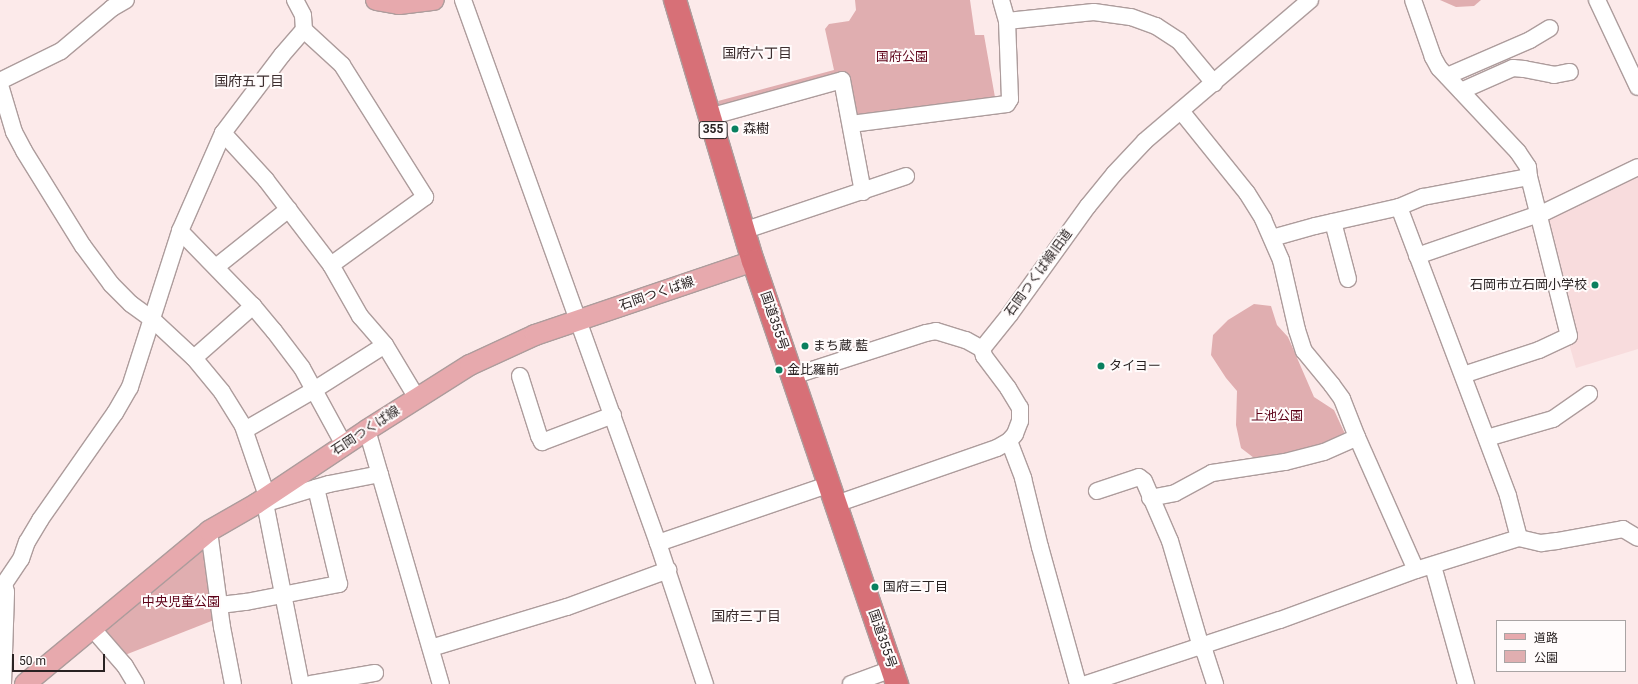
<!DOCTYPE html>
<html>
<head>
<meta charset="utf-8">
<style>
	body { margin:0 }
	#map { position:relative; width:1638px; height:684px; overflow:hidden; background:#fceaea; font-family:Roboto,"Noto Sans JP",sans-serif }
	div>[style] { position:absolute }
	.built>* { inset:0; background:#f8dcdd }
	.green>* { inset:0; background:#e0aeb0 }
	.roads { filter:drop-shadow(1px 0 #ad9c9c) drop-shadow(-1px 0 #ad9c9c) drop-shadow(0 1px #ad9c9c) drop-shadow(0 -1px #ad9c9c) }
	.minor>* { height:16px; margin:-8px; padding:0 8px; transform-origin:8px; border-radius:8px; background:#fff }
	.major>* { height:20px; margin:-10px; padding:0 10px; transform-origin:10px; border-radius:10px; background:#e7a9ad }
	.highway>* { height:22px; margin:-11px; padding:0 11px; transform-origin:11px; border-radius:11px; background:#d77077 }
	.dots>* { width:11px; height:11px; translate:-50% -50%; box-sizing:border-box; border:2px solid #fffbfb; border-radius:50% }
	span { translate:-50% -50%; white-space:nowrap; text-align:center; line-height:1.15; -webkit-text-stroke:4px #fffbfb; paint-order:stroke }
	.shield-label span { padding:1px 3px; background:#fffbfb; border:1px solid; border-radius:3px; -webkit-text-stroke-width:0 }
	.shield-label { font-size:12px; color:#292222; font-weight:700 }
	.park-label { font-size:13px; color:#5c0017 }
	.poi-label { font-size:13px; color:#292222 }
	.left { translate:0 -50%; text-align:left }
	.right { translate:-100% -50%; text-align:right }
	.street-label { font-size:13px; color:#292222 }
	.neighbourhood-label { font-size:14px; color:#3c2e2f }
	.legend { position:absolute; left:1496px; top:620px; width:130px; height:52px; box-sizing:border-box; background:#fffbfb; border:1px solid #a9a4a4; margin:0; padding:5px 7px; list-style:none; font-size:12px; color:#292222 }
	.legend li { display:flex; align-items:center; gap:8px; height:20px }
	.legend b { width:20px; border:1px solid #a9a4a4 }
	.scale { position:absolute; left:12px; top:654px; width:93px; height:18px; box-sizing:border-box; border:2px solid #292222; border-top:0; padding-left:5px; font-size:12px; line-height:14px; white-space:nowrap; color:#292222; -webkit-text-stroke:3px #fffbfb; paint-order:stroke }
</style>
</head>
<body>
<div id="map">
	<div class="built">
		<div style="clip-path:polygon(1638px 172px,1638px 349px,1576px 368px,1534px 222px)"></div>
	</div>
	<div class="green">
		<div style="clip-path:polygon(855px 0,970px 0,975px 35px,984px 35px,996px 103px,854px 118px,848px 76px,721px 109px,718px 101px,834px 70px,825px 29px,829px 24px,849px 21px,856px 10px)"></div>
		<div style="clip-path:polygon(1440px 0,1481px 0,1474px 6px,1456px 7px)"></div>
		<div style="clip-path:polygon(1254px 304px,1271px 306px,1277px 325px,1288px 337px,1314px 397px,1334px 410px,1346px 436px,1315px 449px,1258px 461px,1241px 448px,1236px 425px,1237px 391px,1226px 378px,1211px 355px,1213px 335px,1228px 320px)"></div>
		<div style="clip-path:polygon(203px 549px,214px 620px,125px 655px,103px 628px)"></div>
	</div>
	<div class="roads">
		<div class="minor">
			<div style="left:463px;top:0;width:577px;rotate:70.25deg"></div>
			<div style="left:658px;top:543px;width:149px;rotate:71.6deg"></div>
			<div style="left:1597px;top:0;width:96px;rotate:64.8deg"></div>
			<div style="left:1007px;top:21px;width:87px;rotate:-5.9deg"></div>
			<div style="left:1094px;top:12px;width:37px;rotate:8deg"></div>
			<div style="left:1131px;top:17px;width:27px;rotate:20deg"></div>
			<div style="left:1156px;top:26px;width:27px;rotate:33deg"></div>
			<div style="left:1179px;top:41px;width:55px;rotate:50.2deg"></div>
			<div style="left:304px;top:30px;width:52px;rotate:42.6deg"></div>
			<div style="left:342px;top:65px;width:156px;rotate:57.8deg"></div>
			<div style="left:425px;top:197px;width:116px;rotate:144.1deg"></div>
			<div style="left:1447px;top:76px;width:90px;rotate:-23.4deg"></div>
			<div style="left:1530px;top:40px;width:23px;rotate:-31deg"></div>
			<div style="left:0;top:81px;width:68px;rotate:-26.2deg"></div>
			<div style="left:61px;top:51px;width:67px;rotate:-40.1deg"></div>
			<div style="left:112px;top:8px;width:16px;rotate:-30deg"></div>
			<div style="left:0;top:85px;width:49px;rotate:73.4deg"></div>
			<div style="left:14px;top:132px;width:21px;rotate:62deg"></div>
			<div style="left:24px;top:151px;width:112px;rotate:58.2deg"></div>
			<div style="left:83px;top:246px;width:47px;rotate:53.6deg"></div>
			<div style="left:111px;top:284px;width:28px;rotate:45deg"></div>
			<div style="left:131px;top:304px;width:26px;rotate:36deg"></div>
			<div style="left:152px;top:319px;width:57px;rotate:42.9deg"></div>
			<div style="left:194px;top:358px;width:44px;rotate:50.5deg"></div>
			<div style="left:222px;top:392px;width:40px;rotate:58deg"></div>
			<div style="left:243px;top:426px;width:74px;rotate:71.1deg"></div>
			<div style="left:267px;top:496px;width:12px;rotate:95deg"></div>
			<div style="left:266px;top:508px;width:179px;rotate:78.8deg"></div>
			<div style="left:1461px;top:91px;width:57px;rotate:-23.9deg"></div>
			<div style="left:1513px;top:68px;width:11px;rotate:5deg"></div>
			<div style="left:1524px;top:69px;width:31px;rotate:11deg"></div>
			<div style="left:1554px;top:75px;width:16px;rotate:-11deg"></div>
			<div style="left:1181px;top:111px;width:105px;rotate:51.2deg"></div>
			<div style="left:1247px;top:193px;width:31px;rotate:58deg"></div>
			<div style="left:1263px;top:219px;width:45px;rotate:66.3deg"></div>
			<div style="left:1281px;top:260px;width:72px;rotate:77.1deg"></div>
			<div style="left:1297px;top:330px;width:22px;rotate:72deg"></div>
			<div style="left:1304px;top:351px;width:44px;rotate:50.5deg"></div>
			<div style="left:1332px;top:385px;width:17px;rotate:54deg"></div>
			<div style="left:1342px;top:399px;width:41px;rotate:68.5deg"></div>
			<div style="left:1357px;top:437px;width:145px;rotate:66.1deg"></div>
			<div style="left:709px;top:117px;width:138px;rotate:-15.5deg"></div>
			<div style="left:842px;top:80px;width:114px;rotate:79.4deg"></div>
			<div style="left:851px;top:124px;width:157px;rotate:-7.3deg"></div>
			<div style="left:1007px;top:104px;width:6px;rotate:-59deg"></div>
			<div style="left:1010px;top:99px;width:78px;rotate:-92.2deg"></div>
			<div style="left:1007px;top:21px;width:22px;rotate:-106deg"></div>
			<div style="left:223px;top:133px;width:64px;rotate:47.5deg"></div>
			<div style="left:266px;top:180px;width:107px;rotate:52.6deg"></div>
			<div style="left:331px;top:265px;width:59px;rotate:60.4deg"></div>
			<div style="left:360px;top:316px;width:38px;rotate:49deg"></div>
			<div style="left:385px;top:345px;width:62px;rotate:58.9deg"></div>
			<div style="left:1399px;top:207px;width:309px;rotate:69.3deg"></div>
			<div style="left:1508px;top:496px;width:43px;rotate:75.3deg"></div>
			<div style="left:1333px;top:222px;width:59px;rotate:75.3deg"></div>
			<div style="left:180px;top:231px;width:105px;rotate:45.8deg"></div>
			<div style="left:253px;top:306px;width:33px;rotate:50deg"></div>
			<div style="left:274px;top:331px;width:46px;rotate:52.9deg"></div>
			<div style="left:302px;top:368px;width:88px;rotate:61.4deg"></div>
			<div style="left:743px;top:231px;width:172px;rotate:-18.6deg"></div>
			<div style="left:1272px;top:238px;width:45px;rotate:-15.6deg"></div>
			<div style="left:1315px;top:226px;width:86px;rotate:-12.7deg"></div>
			<div style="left:1399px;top:207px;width:26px;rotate:-23deg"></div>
			<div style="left:1423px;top:197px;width:108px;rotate:-10.7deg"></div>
			<div style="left:1529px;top:177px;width:10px;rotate:-96deg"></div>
			<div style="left:1528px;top:167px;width:18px;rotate:-124deg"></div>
			<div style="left:1518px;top:152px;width:115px;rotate:-133.2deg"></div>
			<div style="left:1439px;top:68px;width:13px;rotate:-119deg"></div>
			<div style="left:1433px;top:57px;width:60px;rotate:-109.3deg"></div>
			<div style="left:1417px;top:256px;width:135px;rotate:-19deg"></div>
			<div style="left:1545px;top:212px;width:103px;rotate:-25.8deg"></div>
			<div style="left:216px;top:267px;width:93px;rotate:-38.5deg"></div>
			<div style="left:194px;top:358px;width:79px;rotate:-41.4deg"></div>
			<div style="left:1463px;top:375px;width:80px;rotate:-18.2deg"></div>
			<div style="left:1539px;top:350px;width:33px;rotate:-25deg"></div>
			<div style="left:1569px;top:336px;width:164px;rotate:-104.1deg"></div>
			<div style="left:520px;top:376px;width:63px;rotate:72.4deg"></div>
			<div style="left:539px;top:436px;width:7px;rotate:63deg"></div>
			<div style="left:542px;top:442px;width:76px;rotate:-20.8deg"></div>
			<div style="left:793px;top:376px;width:140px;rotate:-17.9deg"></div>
			<div style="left:926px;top:333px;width:10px;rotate:-11deg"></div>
			<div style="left:936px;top:331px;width:31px;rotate:17deg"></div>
			<div style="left:966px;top:340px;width:18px;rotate:29deg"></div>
			<div style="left:245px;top:430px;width:80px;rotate:-30.1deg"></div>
			<div style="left:314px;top:390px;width:84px;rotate:-32.4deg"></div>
			<div style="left:367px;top:430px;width:265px;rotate:73.8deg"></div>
			<div style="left:1487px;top:438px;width:69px;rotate:-16.1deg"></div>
			<div style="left:1553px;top:419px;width:44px;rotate:-34.8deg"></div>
			<div style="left:1009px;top:441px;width:40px;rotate:69deg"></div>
			<div style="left:1023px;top:478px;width:71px;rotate:76.2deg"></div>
			<div style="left:1040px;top:547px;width:142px;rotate:74.5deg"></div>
			<div style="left:1097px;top:491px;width:44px;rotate:-18.4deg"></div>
			<div style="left:1139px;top:477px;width:6px;rotate:39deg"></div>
			<div style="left:1144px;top:481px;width:65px;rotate:66.6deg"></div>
			<div style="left:1170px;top:541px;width:110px;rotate:73.7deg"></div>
			<div style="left:1201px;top:647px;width:7px;rotate:56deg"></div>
			<div style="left:1205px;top:653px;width:33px;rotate:72deg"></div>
			<div style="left:1150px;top:498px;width:25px;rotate:-11deg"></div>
			<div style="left:1175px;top:493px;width:42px;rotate:-28.4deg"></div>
			<div style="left:1212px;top:473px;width:74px;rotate:-8.6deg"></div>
			<div style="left:1285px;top:462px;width:40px;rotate:-14.4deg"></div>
			<div style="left:1324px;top:452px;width:36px;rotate:-24deg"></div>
			<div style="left:266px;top:503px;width:66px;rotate:-16.8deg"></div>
			<div style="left:329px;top:484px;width:52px;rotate:-11.1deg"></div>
			<div style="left:836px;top:504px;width:170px;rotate:-19.2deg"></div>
			<div style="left:997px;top:448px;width:14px;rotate:-30deg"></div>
			<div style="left:1009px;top:441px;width:9px;rotate:-49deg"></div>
			<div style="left:1015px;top:434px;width:14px;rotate:-69deg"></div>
			<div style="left:1020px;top:421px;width:13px;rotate:-90deg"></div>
			<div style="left:1020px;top:408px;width:23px;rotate:-121deg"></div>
			<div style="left:1008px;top:388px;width:40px;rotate:-127deg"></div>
			<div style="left:984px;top:356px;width:7px;rotate:-106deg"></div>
			<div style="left:982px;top:349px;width:45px;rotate:-51.3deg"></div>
			<div style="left:1010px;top:314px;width:133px;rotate:-54.2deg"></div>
			<div style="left:1088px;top:206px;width:41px;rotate:-50.9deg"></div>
			<div style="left:1114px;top:174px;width:45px;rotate:-46.8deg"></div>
			<div style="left:1145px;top:141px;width:217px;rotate:-40.5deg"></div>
			<div style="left:209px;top:531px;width:97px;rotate:82.3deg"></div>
			<div style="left:222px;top:627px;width:58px;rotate:79.1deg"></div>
			<div style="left:658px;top:543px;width:182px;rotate:-18.9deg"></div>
			<div style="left:1433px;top:566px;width:123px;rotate:74.4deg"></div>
			<div style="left:220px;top:605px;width:26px;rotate:-7deg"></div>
			<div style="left:246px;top:602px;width:95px;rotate:-11deg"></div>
			<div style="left:339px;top:584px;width:99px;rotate:-103.5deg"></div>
			<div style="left:92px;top:628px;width:50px;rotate:49deg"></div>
			<div style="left:125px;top:666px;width:21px;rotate:59deg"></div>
			<div style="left:431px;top:648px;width:142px;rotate:-16.8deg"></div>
			<div style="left:567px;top:607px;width:108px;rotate:-20.1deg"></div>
			<div style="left:3px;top:684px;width:92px;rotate:-88.1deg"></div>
			<div style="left:6px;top:592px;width:8px;rotate:-104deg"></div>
			<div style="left:4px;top:584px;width:30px;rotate:-56deg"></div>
			<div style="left:21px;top:559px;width:18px;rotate:-71deg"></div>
			<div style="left:27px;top:542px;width:26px;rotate:-59deg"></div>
			<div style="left:40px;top:520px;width:131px;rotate:-55deg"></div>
			<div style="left:115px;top:413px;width:30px;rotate:-60deg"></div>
			<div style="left:130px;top:387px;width:164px;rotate:-72.2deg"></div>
			<div style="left:180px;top:231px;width:107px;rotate:-66.3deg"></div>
			<div style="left:223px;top:133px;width:98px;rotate:-52.9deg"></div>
			<div style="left:282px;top:55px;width:33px;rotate:-49deg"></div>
			<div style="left:304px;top:30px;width:15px;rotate:-94deg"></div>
			<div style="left:303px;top:15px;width:17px;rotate:-118deg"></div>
			<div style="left:311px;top:684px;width:65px;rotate:-9.8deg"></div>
			<div style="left:851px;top:684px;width:44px;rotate:-20.1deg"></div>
			<div style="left:1086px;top:684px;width:204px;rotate:-18.3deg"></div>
			<div style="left:1280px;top:620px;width:145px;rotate:-20.2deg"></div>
			<div style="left:1416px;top:570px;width:108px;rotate:-17.3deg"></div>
			<div style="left:1519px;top:538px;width:23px;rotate:13deg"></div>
			<div style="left:1541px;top:543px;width:16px;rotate:-7deg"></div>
			<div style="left:1557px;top:541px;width:67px;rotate:-10.3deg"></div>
			<div style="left:1623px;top:529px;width:17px;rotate:31deg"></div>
		</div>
		<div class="major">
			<div style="left:376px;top:0;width:23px;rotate:10deg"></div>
			<div style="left:399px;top:4px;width:35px;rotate:-7deg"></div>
			<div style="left:25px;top:684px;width:239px;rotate:-39.7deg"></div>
			<div style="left:209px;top:531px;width:54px;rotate:-29.9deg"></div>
			<div style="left:256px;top:504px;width:133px;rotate:-33.7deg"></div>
			<div style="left:367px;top:430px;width:122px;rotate:-32.3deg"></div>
			<div style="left:470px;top:365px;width:72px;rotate:-24.8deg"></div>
			<div style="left:535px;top:335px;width:230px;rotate:-18.7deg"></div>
		</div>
		<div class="highway">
			<div style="left:675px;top:0;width:272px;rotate:73.4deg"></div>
			<div style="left:753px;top:261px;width:447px;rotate:71.2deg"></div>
		</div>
	</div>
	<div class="dots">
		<div style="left:735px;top:129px;background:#09805f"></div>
		<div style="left:1595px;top:285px;background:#09805f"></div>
		<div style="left:805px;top:346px;background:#09805f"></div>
		<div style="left:1101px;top:366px;background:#09805f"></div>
		<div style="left:779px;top:370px;background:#09805f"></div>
		<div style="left:875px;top:587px;background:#09805f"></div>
	</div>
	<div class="shield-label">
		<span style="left:713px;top:130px">355</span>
	</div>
	<div class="park-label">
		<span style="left:902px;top:57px">国府公園</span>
		<span style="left:1277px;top:416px">上池公園</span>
		<span style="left:181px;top:602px">中央児童公園</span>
	</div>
	<div class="poi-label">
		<span class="left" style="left:743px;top:129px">森樹</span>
		<span class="right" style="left:1587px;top:285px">石岡市立石岡小学校</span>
		<span class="left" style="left:813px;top:346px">まち蔵 藍</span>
		<span class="left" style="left:1109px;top:366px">タイヨー</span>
		<span class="left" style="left:787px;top:370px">金比羅前</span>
		<span class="left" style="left:883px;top:587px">国府三丁目</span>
	</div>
	<div class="street-label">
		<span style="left:1039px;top:273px;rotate:-54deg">石岡つくば線旧道</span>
		<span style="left:657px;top:294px;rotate:-19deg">石岡つくば線</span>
		<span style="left:774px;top:321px;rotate:71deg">国道355号</span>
		<span style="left:366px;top:431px;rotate:-33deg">石岡つくば線</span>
		<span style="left:882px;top:639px;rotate:71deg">国道355号</span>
	</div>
	<div class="neighbourhood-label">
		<span style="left:757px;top:53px">国府六丁目</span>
		<span style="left:249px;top:81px">国府五丁目</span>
		<span style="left:746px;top:616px">国府三丁目</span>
	</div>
	<ul class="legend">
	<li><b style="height:5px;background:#e7a9ad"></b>道路</li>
	<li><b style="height:11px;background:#e0aeb0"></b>公園</li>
	</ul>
	<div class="scale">50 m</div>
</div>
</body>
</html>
